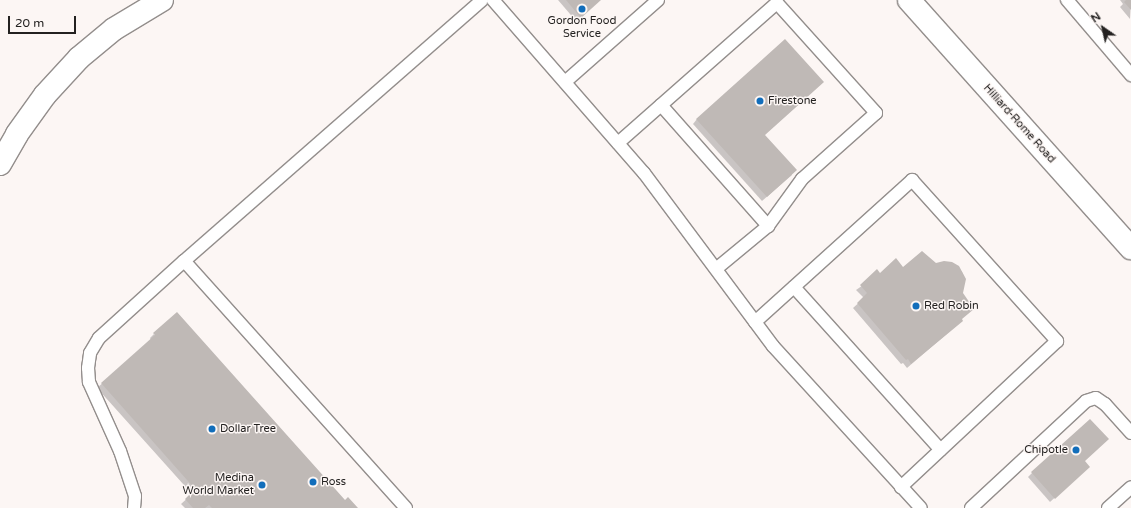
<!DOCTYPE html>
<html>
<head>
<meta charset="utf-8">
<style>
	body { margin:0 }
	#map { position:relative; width:1131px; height:508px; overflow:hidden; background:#fcf6f4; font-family:"Varela Round",sans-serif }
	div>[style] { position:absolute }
	.shadow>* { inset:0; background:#0003 }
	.building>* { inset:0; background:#bfb9b6 }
	.roads { filter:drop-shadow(1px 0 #938e8c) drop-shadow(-1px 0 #938e8c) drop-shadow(0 1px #938e8c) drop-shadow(0 -1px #938e8c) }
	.service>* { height:12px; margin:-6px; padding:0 6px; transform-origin:6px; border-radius:6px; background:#fff }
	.minor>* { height:22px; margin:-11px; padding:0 11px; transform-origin:11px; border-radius:11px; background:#fff }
	.primary>* { height:22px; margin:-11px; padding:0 11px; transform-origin:11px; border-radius:11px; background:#fff }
	.dots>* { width:11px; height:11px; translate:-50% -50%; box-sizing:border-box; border:2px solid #fcf6f4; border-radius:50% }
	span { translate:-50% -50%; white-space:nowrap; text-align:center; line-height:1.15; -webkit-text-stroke:3px #fcf6f4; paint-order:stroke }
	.poi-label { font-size:11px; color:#232120 }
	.left { translate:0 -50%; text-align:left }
	.right { translate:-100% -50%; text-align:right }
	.street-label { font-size:11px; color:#232120 }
	.north { position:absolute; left:1083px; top:8px; width:40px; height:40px; -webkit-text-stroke:3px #fcf6f4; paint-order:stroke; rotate:326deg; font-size:11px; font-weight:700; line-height:16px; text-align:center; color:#232120 }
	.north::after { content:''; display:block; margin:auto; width:14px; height:18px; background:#232120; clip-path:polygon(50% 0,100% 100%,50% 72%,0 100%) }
	.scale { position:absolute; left:8px; top:16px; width:68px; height:18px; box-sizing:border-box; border:2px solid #232120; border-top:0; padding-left:5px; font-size:12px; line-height:14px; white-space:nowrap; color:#232120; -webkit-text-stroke:3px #fcf6f4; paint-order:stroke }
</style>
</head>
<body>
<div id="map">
	<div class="shadow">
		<div style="clip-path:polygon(558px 0,600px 0,576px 21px)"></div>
		<div style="clip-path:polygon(1120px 0,1131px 0,1130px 19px,1120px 7px,1123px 4px)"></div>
		<div style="clip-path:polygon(697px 119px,764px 135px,792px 175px,762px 201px,693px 124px)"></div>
		<div style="clip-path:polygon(936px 264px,958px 267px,962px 272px,965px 279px,962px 293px,961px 319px,957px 325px,907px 368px,903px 363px,901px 364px,853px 308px,864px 298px,856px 290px,879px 274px)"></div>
		<div style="clip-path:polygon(154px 334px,345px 501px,356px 508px,185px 508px,181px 504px,192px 494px,97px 388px,151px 340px,150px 338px)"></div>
		<div style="clip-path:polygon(1084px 461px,1084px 471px,1050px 502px,1028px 477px,1032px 473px)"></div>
	</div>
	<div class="building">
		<div style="clip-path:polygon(566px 0,601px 0,581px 18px)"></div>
		<div style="clip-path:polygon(1126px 0,1131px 0,1131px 10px,1124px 2px)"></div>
		<div style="clip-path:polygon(785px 39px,824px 82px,765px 135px,797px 170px,767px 197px,696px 119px)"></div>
		<div style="clip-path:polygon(922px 251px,936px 263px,944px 261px,952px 262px,959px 266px,966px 279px,963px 293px,974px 309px,962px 319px,963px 321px,911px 364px,908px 359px,906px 360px,857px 303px,867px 293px,860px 285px,877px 269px,880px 273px,896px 258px,903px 267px)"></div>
		<div style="clip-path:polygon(177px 312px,345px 500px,348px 497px,358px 508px,212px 508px,209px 505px,205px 508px,193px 508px,185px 499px,195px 489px,101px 383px,155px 335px,153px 333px)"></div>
		<div style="clip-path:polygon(1090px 419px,1109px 439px,1085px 461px,1090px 467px,1055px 499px,1031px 472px)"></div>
	</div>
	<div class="roads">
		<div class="service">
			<div style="left:493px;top:0;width:230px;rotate:48.9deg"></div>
			<div style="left:644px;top:173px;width:216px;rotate:53.3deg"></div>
			<div style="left:773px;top:346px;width:219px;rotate:47.6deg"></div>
			<div style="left:1067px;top:0;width:99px;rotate:49.5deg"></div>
			<div style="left:565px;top:82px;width:124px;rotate:-41.4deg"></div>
			<div style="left:661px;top:105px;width:162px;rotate:48.5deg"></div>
			<div style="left:618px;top:143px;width:212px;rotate:-41.4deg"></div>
			<div style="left:777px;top:3px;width:148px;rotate:48deg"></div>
			<div style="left:876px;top:113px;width:99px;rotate:138.3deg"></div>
			<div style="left:802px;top:179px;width:58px;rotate:125.9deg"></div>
			<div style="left:768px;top:226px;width:67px;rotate:140.4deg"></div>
			<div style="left:794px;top:287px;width:219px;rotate:48deg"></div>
			<div style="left:755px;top:322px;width:212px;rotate:-42.1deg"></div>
			<div style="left:912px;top:180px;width:217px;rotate:48deg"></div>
			<div style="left:1057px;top:341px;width:214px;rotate:136.9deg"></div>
			<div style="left:134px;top:508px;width:12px;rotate:-85deg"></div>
			<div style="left:135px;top:496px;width:47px;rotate:-108.4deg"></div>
			<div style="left:120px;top:451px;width:76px;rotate:-114.2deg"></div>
			<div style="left:89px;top:382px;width:14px;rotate:-94deg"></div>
			<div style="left:88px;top:368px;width:15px;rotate:-82deg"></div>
			<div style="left:90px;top:353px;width:17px;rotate:-59deg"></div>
			<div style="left:99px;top:338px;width:115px;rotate:-42.2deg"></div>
			<div style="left:406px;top:508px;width:332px;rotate:-131.9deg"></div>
			<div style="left:184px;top:261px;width:396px;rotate:-41.2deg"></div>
			<div style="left:971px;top:508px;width:157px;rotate:-42.9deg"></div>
			<div style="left:1086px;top:401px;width:10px;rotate:-17deg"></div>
			<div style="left:1096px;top:398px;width:11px;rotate:34deg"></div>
			<div style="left:1105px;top:404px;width:39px;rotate:48deg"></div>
			<div style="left:1108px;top:508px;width:31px;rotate:-42deg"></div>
		</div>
		<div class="minor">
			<div style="left:0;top:164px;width:34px;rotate:-60deg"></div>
			<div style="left:17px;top:134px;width:48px;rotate:-54.3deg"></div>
			<div style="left:45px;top:95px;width:50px;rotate:-47.4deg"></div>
			<div style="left:79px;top:58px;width:45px;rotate:-39.6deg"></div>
			<div style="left:114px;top:29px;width:56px;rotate:-31.1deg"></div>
		</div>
		<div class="primary">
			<div style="left:909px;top:0;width:333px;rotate:48.2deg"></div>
		</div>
	</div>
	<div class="dots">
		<div style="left:582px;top:9px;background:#126ebb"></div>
		<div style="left:760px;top:101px;background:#126ebb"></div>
		<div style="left:916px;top:306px;background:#126ebb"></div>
		<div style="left:212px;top:429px;background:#126ebb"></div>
		<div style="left:1076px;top:450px;background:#126ebb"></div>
		<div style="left:313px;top:482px;background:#126ebb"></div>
		<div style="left:262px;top:485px;background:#126ebb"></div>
	</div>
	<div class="poi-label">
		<span style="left:582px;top:28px">Gordon Food<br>Service</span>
		<span class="left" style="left:768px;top:101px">Firestone</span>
		<span class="left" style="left:924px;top:306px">Red Robin</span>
		<span class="left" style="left:220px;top:429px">Dollar Tree</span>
		<span class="right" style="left:1068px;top:450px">Chipotle</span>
		<span class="right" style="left:254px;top:485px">Medina<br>World Market</span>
		<span class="left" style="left:321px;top:482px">Ross</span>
	</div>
	<div class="street-label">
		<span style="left:1019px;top:124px;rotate:48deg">Hilliard-Rome Road</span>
	</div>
	<div class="north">N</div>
	<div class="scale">20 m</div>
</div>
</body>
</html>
